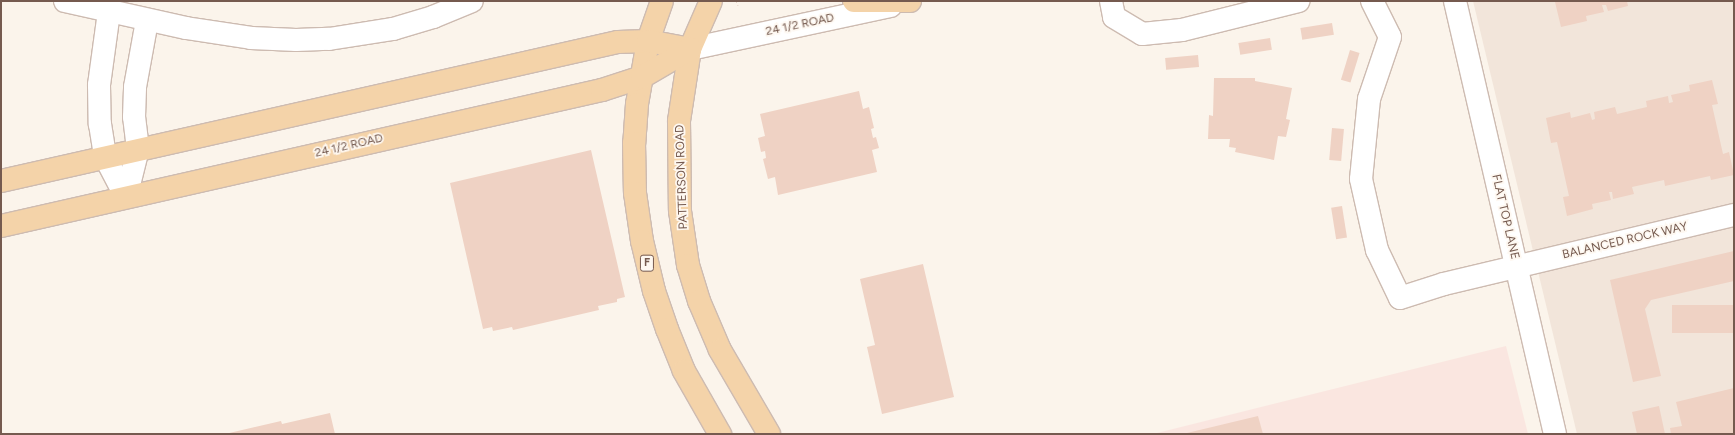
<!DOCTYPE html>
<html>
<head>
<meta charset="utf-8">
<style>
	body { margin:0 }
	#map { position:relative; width:1735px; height:435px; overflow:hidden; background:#fbf4eb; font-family:Figtree,sans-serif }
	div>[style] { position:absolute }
	.residential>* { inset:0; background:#f2e5da }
	.commercial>* { inset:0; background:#fae6e0 }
	.building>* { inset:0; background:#efd2c4; transform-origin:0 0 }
	.path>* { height:2.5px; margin-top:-1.25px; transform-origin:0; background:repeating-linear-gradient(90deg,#d4b5a7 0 1px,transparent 0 4px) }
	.roads { filter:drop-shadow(1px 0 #cdbbb1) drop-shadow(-1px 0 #cdbbb1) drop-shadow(0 1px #cdbbb1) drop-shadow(0 -1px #cdbbb1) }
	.minor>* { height:22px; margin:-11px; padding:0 11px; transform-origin:11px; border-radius:11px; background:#fff }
	.major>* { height:22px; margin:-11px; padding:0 11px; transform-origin:11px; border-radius:11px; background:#f4d3a9 }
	span { translate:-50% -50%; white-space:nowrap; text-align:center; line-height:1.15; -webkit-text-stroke:3.5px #fef8f1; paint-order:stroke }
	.shield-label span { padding:1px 3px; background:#fef8f1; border:1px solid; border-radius:3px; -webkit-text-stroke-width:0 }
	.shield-label { font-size:11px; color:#755a4f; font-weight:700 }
	.street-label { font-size:12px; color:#755a4f }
	.frame { position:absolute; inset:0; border:2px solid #755a4f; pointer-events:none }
</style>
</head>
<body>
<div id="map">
	<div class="residential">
		<div style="clip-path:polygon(1473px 1px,1734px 1px,1734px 434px,1577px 434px)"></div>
	</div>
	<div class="commercial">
		<div style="clip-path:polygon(1506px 346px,1528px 434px,1153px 434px)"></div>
	</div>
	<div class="building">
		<div style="clip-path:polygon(1557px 1px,1627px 1px,1628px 6px,1608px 11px,1606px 5px,1602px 5px,1604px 12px,1586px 16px,1587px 21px,1561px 27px,1555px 2px)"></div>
		<div style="left:1332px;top:23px;width:12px;height:32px;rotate:81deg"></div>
		<div style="left:1270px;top:38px;width:12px;height:32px;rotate:81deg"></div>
		<div style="left:1350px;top:50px;width:10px;height:31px;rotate:17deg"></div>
		<div style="left:1198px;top:55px;width:12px;height:33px;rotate:85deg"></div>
		<div style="clip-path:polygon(1214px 78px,1255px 78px,1255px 81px,1292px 88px,1286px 119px,1290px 120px,1286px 137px,1278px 136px,1274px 160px,1235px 152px,1236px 148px,1229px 147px,1230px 139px,1208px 139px,1209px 115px,1213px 116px)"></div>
		<div style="clip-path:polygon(1712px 80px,1718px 104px,1712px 105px,1723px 154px,1729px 152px,1734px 175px,1711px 180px,1710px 176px,1665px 186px,1664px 180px,1632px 187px,1634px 194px,1613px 199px,1612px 192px,1609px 192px,1611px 200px,1592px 204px,1593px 209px,1567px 216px,1563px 197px,1569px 196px,1557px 142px,1551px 143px,1546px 118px,1570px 112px,1571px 118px,1590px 113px,1592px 120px,1595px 119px,1594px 112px,1615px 107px,1617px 114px,1647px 107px,1646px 101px,1668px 96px,1669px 103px,1673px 102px,1671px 95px,1690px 91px,1689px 85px)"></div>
		<div style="clip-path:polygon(859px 91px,863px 109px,869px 107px,874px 128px,871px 129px,873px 138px,876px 137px,879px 148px,872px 150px,877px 172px,778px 195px,775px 177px,768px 179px,763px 159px,766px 158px,765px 151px,761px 152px,758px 138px,765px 136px,760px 114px)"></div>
		<div style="left:1332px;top:128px;width:12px;height:32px;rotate:5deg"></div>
		<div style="clip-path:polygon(591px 150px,625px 297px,617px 299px,617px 302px,598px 306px,599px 310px,513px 330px,512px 327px,493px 331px,492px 327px,483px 329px,450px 183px)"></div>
		<div style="left:1342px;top:206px;width:32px;height:11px;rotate:81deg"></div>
		<div style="clip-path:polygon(1734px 251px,1734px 281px,1651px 300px,1645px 309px,1661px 376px,1633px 382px,1610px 280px)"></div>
		<div style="clip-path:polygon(923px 264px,954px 397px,882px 414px,867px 347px,875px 345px,860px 279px)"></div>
		<div style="left:1734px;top:305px;width:28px;height:62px;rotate:90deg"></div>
		<div style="clip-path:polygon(1734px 388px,1734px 434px,1671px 434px,1670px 428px,1682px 426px,1676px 402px)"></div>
		<div style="clip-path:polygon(1659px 406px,1665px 434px,1637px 434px,1632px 412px)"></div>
		<div style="clip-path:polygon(330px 413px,335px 434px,225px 434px,281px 421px,282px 424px)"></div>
		<div style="clip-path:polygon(1258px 416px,1263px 434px,1187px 434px,1187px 433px)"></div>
	</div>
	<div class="path">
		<div style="left:738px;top:1px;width:4px;rotate:76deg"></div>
	</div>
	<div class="roads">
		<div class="minor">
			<div style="left:65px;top:1px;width:124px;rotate:12.6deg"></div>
			<div style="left:186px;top:28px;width:66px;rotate:8.7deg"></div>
			<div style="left:251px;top:38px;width:45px;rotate:2.5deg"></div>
			<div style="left:296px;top:40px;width:33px;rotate:-2deg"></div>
			<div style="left:329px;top:39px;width:65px;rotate:-8.9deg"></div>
			<div style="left:393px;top:29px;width:42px;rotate:-16.7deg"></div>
			<div style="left:433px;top:17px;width:42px;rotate:-22.3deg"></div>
			<div style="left:1111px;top:1px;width:16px;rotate:79deg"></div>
			<div style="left:1114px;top:17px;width:33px;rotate:31deg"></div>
			<div style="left:1142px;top:34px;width:40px;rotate:-5.7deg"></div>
			<div style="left:1182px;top:30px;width:120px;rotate:-14deg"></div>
			<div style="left:1372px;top:1px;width:40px;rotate:63.4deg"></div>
			<div style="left:1390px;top:37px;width:65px;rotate:108.7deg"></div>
			<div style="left:1369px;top:99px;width:80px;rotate:95.7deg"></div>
			<div style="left:1361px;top:179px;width:73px;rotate:77.3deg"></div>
			<div style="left:1377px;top:250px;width:53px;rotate:64.4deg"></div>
			<div style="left:1400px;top:298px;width:46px;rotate:-17.7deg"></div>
			<div style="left:1444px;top:284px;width:298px;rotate:-13.4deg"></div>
			<div style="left:1455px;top:1px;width:444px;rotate:77deg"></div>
			<div style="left:109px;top:12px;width:74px;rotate:97.8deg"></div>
			<div style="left:99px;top:85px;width:39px;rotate:89deg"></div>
			<div style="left:100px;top:124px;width:33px;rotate:81deg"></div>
			<div style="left:105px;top:157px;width:45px;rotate:62.3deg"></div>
			<div style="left:690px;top:49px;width:205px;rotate:-12.1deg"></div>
			<div style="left:126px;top:197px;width:49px;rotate:-76deg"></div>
			<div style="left:138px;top:149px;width:32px;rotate:-97deg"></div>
			<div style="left:134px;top:117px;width:30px;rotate:-88deg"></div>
			<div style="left:135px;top:87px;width:67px;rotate:-79.7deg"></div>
		</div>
		<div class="major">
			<div style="left:662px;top:1px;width:42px;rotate:109.3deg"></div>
			<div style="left:648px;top:41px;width:64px;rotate:99.9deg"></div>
			<div style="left:637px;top:104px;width:39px;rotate:94deg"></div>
			<div style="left:634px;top:143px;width:50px;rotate:88.9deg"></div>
			<div style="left:635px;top:193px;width:49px;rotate:81.7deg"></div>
			<div style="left:642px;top:241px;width:51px;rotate:76.5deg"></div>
			<div style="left:654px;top:291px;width:40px;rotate:71.1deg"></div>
			<div style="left:667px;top:329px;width:45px;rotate:68deg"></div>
			<div style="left:684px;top:371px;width:73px;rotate:60.3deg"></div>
			<div style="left:711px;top:1px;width:52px;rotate:113.6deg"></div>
			<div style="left:690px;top:49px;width:73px;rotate:98.7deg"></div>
			<div style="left:679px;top:121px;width:90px;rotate:89.4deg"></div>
			<div style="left:680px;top:211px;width:55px;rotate:81.6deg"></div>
			<div style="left:688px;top:265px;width:38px;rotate:73deg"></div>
			<div style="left:699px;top:301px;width:53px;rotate:66.8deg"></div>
			<div style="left:720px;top:350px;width:97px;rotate:59.7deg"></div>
			<div style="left:854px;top:1px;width:56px"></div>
			<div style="left:1px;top:181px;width:632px;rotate:-12.7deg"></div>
			<div style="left:618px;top:42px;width:30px;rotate:-2deg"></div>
			<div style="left:648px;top:41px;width:43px;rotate:10.8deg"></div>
			<div style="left:1px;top:226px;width:616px;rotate:-12.75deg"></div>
			<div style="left:602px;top:90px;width:42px;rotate:-18deg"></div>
			<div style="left:642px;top:77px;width:56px;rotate:-30.3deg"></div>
		</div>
	</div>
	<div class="shield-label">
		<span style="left:647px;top:263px">F</span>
	</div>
	<div class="street-label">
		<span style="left:800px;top:25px;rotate:-12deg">24 1/2 ROAD</span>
		<span style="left:349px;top:146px;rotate:-13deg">24 1/2 ROAD</span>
		<span style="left:682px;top:177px;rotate:-92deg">PATTERSON ROAD</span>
		<span style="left:1505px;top:217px;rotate:77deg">FLAT TOP LANE</span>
		<span style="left:1625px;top:241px;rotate:-13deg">BALANCED ROCK WAY</span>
	</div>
	<div class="frame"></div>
</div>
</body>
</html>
